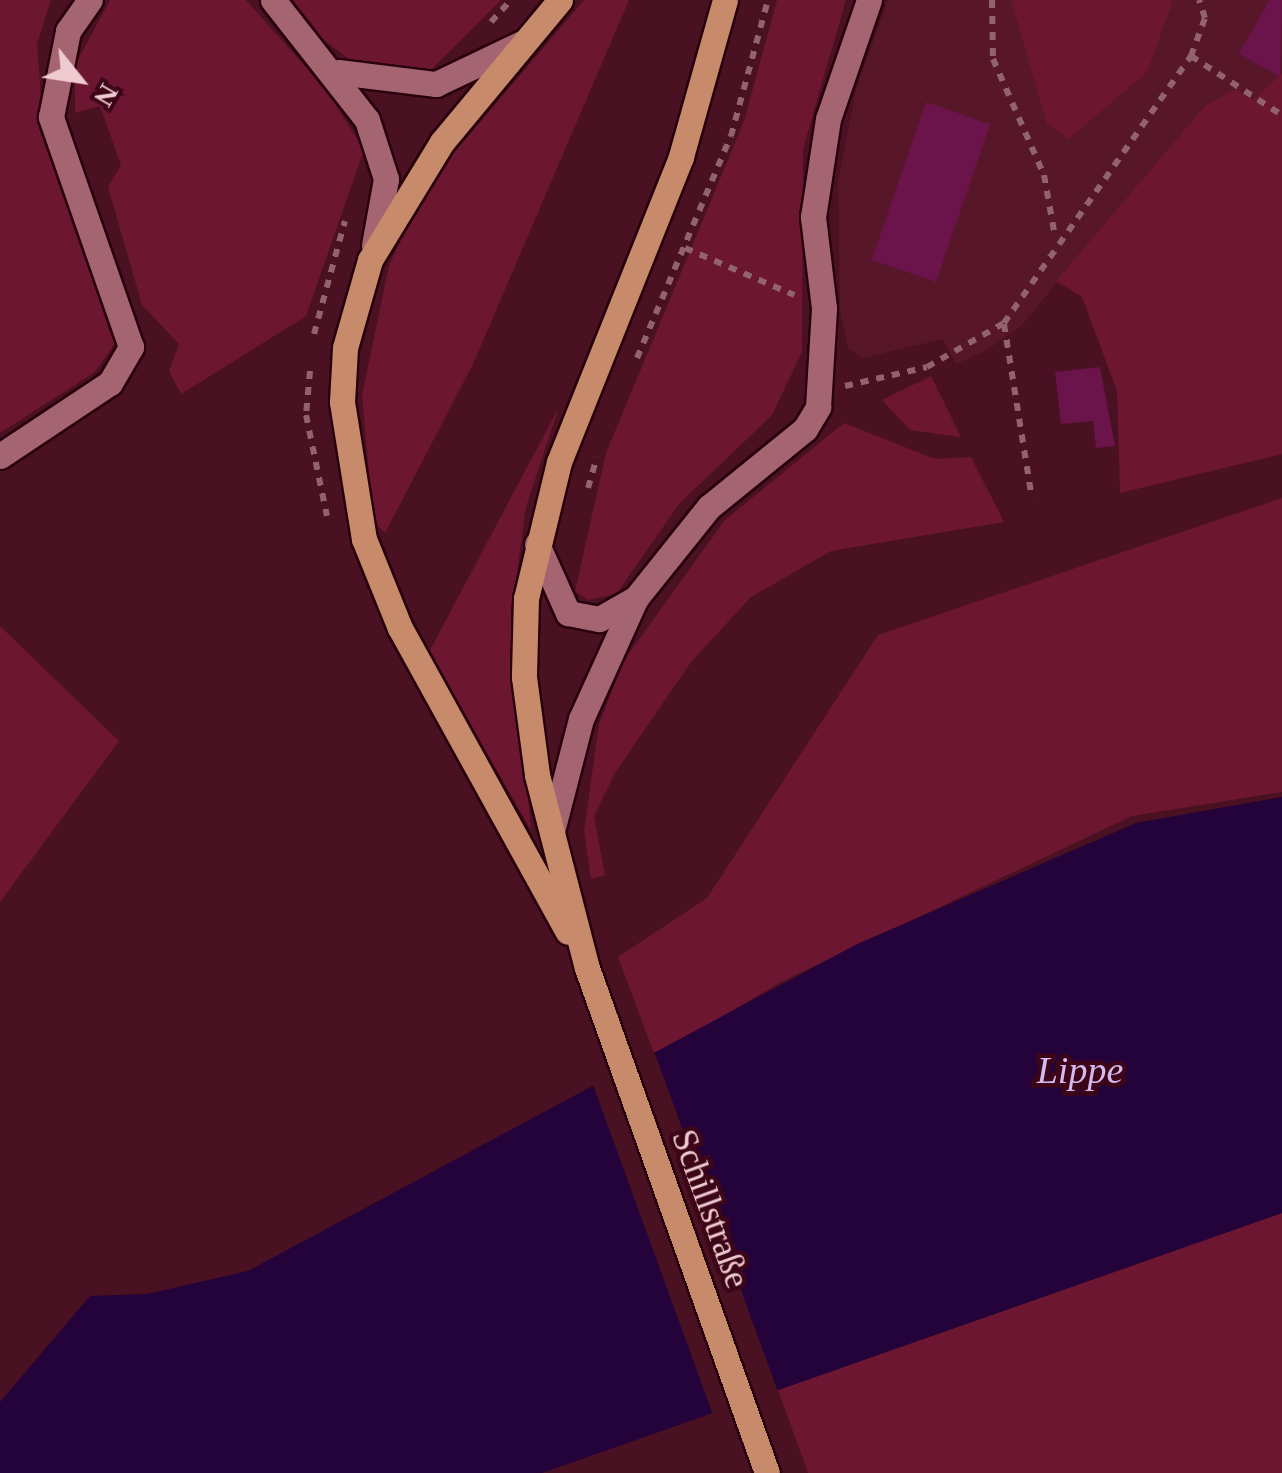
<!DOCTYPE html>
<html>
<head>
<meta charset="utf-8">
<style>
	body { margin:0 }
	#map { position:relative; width:1282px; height:1473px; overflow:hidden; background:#491121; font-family:"Times New Roman",serif }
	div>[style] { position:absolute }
	.built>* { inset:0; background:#571729 }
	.green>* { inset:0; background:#6d1632 }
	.water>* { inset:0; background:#24023a }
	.pier>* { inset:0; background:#491121; transform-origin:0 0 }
	.building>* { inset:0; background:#6b134b; transform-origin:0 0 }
	.path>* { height:6px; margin-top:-3px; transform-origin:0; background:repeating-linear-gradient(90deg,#92626e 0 8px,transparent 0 16px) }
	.roads { filter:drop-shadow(2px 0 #28010c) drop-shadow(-2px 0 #28010c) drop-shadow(0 2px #28010c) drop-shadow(0 -2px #28010c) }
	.minor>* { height:25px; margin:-12.5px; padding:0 12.5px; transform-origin:12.5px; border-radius:12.5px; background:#a56471 }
	.major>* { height:25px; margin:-12.5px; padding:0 12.5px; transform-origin:12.5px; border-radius:12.5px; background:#c78b6b }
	span { translate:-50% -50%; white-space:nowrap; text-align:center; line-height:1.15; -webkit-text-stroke:9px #3d0618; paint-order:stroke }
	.street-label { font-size:35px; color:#efcad0 }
	.water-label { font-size:38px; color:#d4baef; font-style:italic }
	.north { position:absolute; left:30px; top:30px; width:100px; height:100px; -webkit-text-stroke:8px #3d0618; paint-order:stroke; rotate:120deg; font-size:28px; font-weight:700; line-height:40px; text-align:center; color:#efcad0 }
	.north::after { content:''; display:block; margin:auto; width:35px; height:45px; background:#efcad0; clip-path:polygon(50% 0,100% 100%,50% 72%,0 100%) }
</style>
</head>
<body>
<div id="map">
	<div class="built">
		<div style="clip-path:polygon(888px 0,1282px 0,1282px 73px,1253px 101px,1205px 106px,1022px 325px,987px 350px,956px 364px,943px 339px,863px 358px,848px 348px,840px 310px,838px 181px,856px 90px)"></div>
	</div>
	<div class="green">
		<div style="clip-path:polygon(0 0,51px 0,37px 44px,43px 124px,116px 342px,95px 372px,0 433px)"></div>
		<div style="clip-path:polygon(110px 0,246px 0,327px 91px,364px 150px,306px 316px,181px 394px,169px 371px,179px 344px,142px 305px,108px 187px,121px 165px,100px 106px,75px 113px,75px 65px)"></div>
		<div style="clip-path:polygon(293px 0,501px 0,432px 69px,405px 71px,354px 63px,316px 34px)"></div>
		<div style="clip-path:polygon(584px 0,629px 0,473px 364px,385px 533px,373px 521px,362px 396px,389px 265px,428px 183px)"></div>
		<div style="clip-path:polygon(777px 0,846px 0,803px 149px,802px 352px,772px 415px,680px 503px,616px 594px,588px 600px,575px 591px,606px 453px,744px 121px)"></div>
		<div style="clip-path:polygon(1011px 0,1171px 0,1172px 4px,1147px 72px,1069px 139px,1047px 124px)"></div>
		<div style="clip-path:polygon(1282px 73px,1282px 454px,1120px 493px,1117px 391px,1082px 297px,1056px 281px,1205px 106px,1235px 89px,1253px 100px)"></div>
		<div style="clip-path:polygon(931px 376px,961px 437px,910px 430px,882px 400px)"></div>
		<div style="clip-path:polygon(559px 407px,526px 507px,512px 609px,531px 830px,429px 652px)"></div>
		<div style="clip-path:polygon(844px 423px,935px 459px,971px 457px,1004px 522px,831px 551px,751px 597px,691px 662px,615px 773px,594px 816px,605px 875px,591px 879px,584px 831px,599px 724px,624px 660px,725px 520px)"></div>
		<div style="clip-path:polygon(1282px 498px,1282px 792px,1132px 816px,779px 983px,655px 1056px,618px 957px,707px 898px,878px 635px)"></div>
		<div style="clip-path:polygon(0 626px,119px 741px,0 902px)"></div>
		<div style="clip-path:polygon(1282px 1213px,1282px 1473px,808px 1473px,778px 1390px)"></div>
	</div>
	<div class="water">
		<div style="clip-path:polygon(1282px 797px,1282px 1213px,542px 1473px,0 1473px,0 1402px,90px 1296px,147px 1294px,248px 1271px,855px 945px,1136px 823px)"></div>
	</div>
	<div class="pier">
		<div style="left:654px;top:1051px;width:365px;height:69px;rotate:70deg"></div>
	</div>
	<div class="building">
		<div style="clip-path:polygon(1269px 0,1282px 0,1280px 77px,1239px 54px)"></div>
		<div style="left:926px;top:102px;width:68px;height:167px;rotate:19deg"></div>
		<div style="clip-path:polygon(1100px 367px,1115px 446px,1096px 448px,1093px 421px,1061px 424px,1055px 372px)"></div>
	</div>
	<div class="path">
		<div style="left:992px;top:0;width:59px;rotate:89deg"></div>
		<div style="left:993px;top:59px;width:127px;rotate:66.3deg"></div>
		<div style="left:1044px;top:175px;width:63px;rotate:79.9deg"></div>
		<div style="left:491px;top:22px;width:30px;rotate:-48deg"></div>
		<div style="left:1191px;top:56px;width:108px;rotate:33deg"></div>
		<div style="left:685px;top:248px;width:119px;rotate:23.3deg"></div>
		<div style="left:1004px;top:324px;width:176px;rotate:80.9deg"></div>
		<div style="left:314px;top:334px;width:117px;rotate:-74.7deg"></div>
		<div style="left:637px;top:358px;width:241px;rotate:-67.1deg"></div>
		<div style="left:731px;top:136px;width:141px;rotate:-74.8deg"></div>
		<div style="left:310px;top:371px;width:44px;rotate:95.2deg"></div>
		<div style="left:306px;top:415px;width:103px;rotate:78.3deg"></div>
		<div style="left:845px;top:386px;width:84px;rotate:-13deg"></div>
		<div style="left:927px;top:367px;width:89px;rotate:-29.7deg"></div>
		<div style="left:1004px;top:323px;width:326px;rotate:-55deg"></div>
		<div style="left:1191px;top:56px;width:40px;rotate:-69.8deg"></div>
		<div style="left:1205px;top:18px;width:19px;rotate:-108deg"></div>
		<div style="left:588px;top:488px;width:32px;rotate:-74deg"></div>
	</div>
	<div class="roads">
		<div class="minor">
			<div style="left:273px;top:0;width:152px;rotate:51.9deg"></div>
			<div style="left:367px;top:120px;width:62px;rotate:72.1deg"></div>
			<div style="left:386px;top:179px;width:67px;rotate:100.3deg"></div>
			<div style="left:338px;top:72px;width:99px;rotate:7deg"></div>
			<div style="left:436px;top:84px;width:95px;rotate:-25.5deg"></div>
			<div style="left:0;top:456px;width:132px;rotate:-33.6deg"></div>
			<div style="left:110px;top:383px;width:42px;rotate:-59.7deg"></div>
			<div style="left:131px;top:347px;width:244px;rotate:-109.2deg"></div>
			<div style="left:51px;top:117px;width:88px;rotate:-78.8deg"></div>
			<div style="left:68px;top:31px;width:38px;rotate:-55deg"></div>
			<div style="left:537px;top:544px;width:76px;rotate:65.8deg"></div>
			<div style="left:568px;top:613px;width:32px;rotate:11deg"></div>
			<div style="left:599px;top:619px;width:43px;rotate:-29.6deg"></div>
			<div style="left:552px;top:831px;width:116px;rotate:-75.5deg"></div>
			<div style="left:581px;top:719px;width:133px;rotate:-65.6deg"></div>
			<div style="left:636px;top:598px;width:117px;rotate:-51.3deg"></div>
			<div style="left:709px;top:507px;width:124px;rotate:-39.1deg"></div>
			<div style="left:805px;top:429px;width:26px;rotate:-59deg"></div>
			<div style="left:818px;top:407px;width:99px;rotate:-86.5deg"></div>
			<div style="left:824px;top:308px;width:92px;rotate:-96.9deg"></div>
			<div style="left:813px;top:217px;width:99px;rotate:-81.3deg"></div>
			<div style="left:828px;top:119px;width:126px;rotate:-71deg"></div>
		</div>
		<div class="major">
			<div style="left:560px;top:0;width:185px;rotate:129.7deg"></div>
			<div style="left:442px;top:142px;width:138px;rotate:121.4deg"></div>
			<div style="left:370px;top:260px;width:91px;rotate:105.9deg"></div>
			<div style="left:345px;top:348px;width:54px;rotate:93.2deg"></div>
			<div style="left:342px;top:402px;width:139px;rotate:80.9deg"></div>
			<div style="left:364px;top:539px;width:96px;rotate:68deg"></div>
			<div style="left:400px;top:628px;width:347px;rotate:61.1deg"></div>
			<div style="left:725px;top:0;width:163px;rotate:105.7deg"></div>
			<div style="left:681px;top:157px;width:328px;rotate:111.8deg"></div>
			<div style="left:559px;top:462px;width:140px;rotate:103.6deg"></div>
			<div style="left:526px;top:598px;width:79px;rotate:91.5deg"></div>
			<div style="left:524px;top:677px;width:99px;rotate:82.4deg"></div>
			<div style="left:537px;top:775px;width:199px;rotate:75.5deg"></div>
			<div style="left:587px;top:968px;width:536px;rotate:70.38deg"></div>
		</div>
	</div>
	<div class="street-label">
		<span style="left:710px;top:1209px;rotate:70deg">Schillstraße</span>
	</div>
	<div class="water-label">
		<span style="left:1080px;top:1071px">Lippe</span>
	</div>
	<div class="north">N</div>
</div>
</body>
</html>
